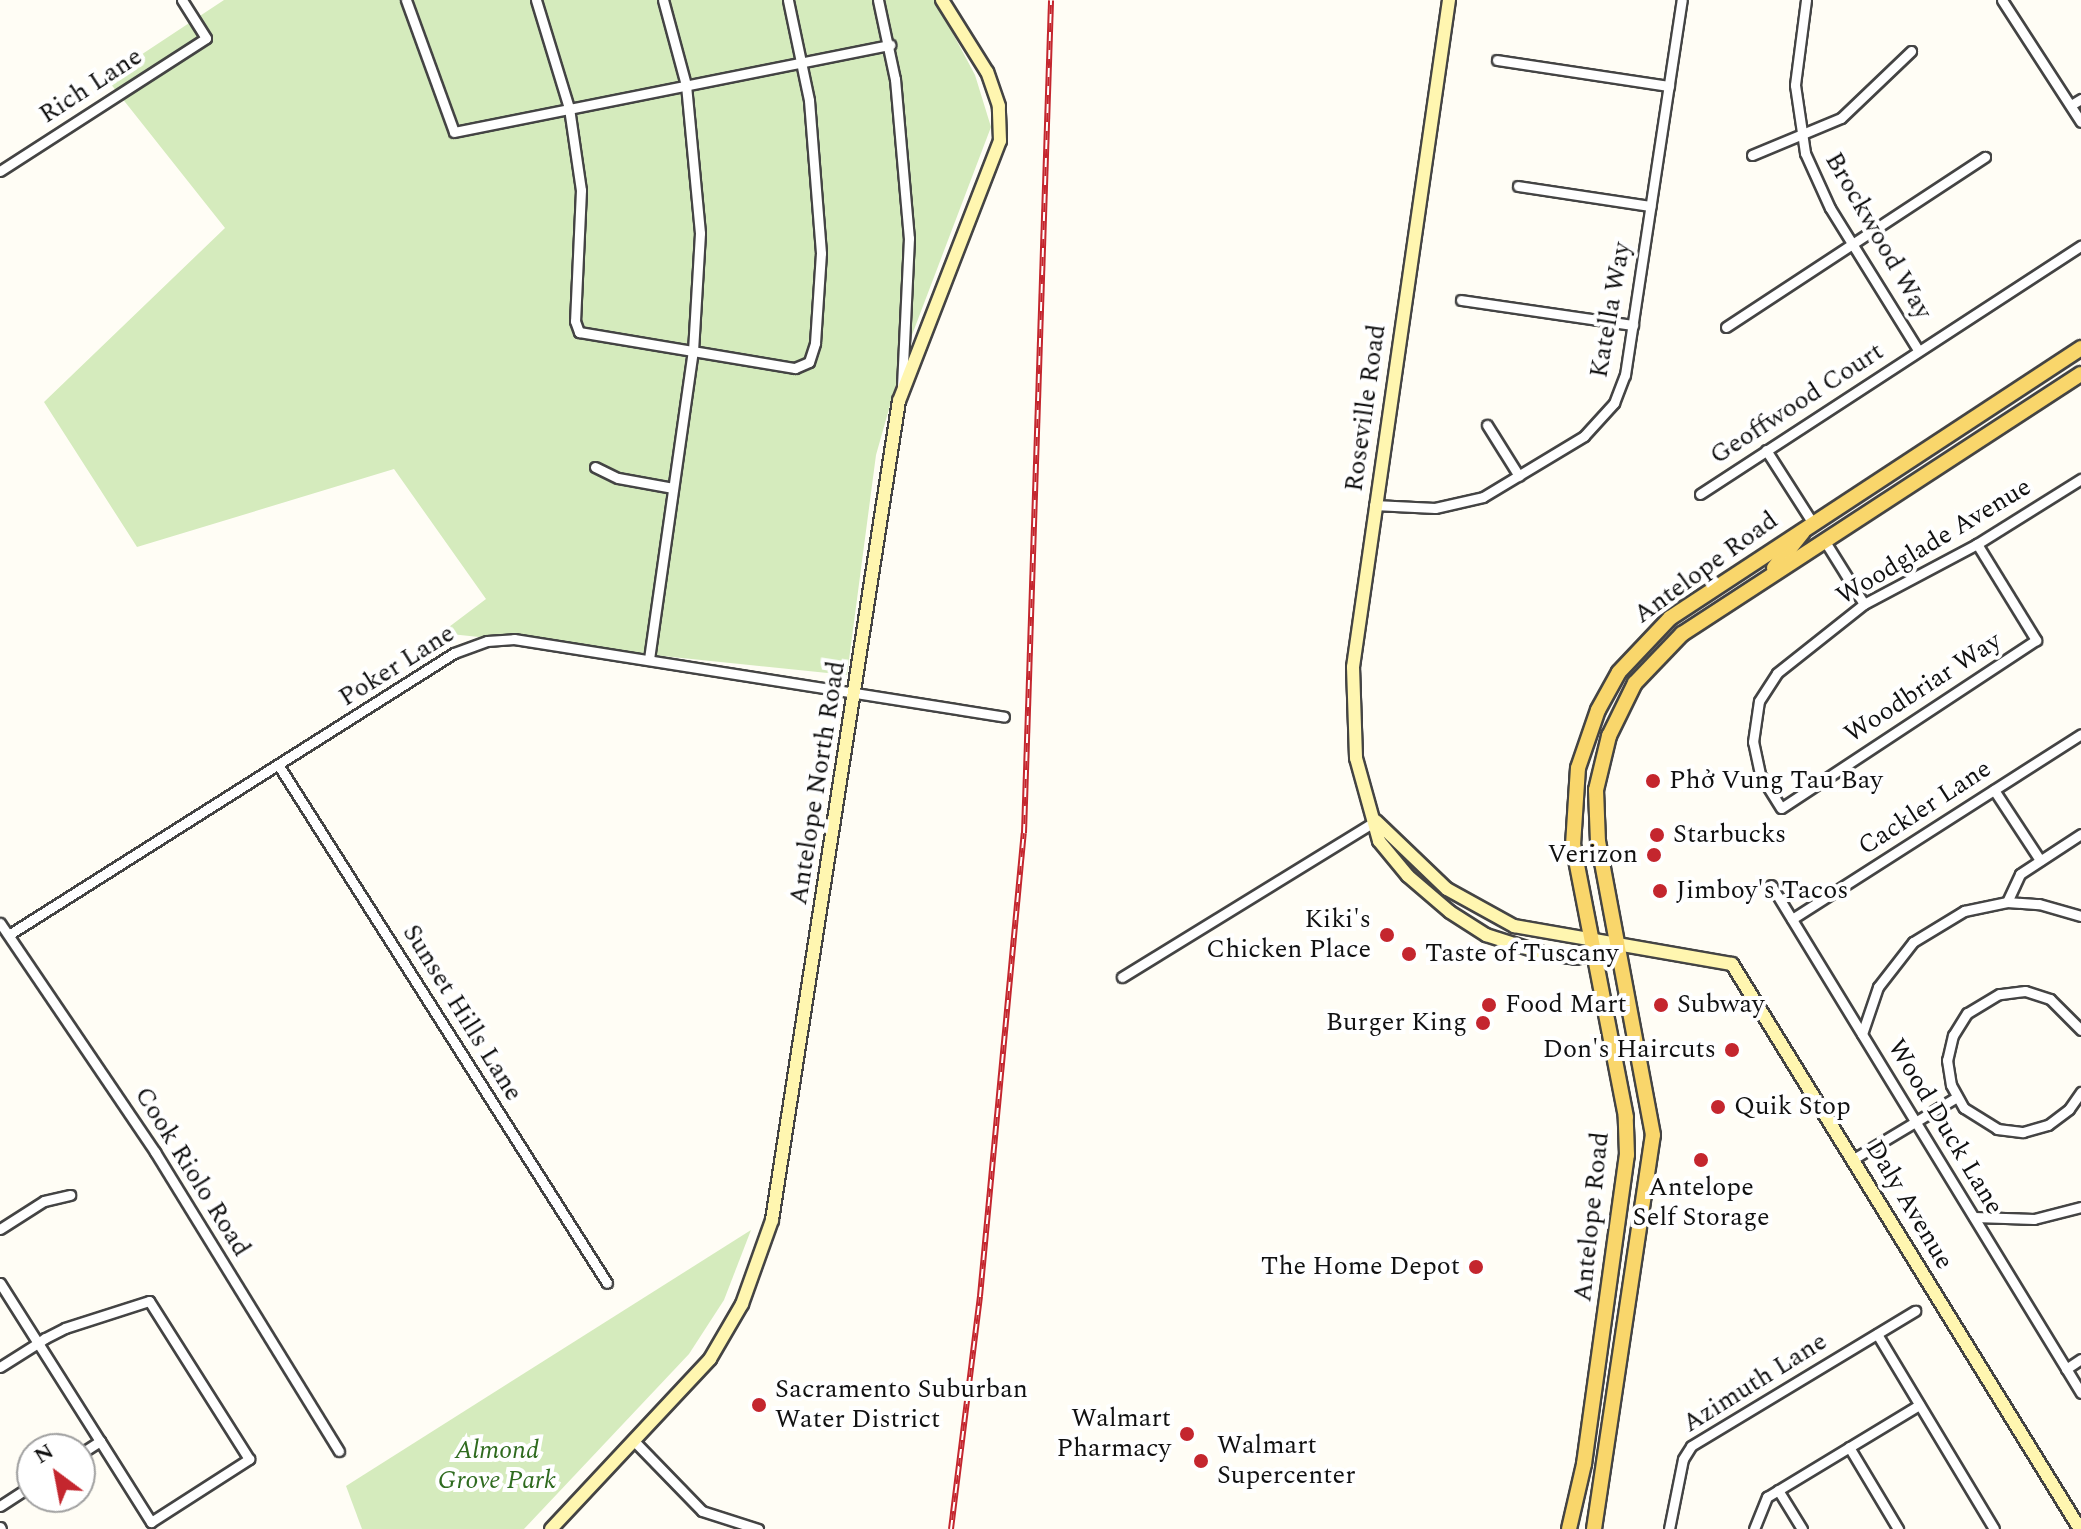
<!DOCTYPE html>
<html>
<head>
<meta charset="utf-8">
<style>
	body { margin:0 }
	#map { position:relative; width:2081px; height:1529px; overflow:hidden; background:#fffdf5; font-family:Spectral,serif }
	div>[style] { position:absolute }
	.green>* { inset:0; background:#d5ebbd }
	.roads { filter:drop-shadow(2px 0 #444) drop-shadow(-2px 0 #444) drop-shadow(0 2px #444) drop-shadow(0 -2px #444) }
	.street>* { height:9px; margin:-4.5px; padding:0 4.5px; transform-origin:4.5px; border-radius:4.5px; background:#fff }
	.secondary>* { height:12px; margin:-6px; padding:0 6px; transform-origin:6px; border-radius:6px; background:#fff6b0 }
	.primary>* { height:14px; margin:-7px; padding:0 7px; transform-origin:7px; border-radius:7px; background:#f9d66b }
	.rail>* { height:6px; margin-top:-3px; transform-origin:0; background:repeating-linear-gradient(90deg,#fff 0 9px,#c4262e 0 18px); box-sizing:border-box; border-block:2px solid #c4262e }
	.dots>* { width:22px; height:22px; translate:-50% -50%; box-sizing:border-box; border:4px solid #fff; border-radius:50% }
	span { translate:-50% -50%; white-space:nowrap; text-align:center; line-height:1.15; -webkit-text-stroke:8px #fff; paint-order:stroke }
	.street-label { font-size:26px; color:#111 }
	.poi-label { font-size:26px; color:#111 }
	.left { translate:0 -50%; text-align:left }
	.right { translate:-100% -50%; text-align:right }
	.park-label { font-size:26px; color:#2f6b1f; font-style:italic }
	.north { position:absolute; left:16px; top:1433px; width:80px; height:80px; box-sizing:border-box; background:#fff; border:2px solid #a0a0a0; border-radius:50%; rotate:328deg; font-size:22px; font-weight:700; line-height:32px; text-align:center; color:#111 }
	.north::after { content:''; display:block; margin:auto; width:28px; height:36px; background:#c4262e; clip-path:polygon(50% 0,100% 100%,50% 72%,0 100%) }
</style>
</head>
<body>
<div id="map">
	<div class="green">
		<div style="clip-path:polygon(224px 0,935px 0,975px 75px,991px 127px,904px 356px,876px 455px,847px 675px,441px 633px,486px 599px,394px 469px,137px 547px,44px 402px,225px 228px,106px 78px)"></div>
		<div style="clip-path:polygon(751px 1230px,724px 1300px,689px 1354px,524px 1529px,362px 1529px,346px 1486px)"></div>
	</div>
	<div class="roads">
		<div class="street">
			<div style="left:406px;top:0;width:140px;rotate:70deg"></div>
			<div style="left:454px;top:132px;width:445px;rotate:-11.3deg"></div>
			<div style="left:536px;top:0;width:113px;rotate:73deg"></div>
			<div style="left:569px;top:108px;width:83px;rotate:81.7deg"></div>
			<div style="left:581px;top:190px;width:131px;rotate:92.6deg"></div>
			<div style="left:575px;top:321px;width:12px;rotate:70deg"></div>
			<div style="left:579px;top:332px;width:219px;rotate:9.5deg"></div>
			<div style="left:795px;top:368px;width:15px;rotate:-23deg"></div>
			<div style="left:809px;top:362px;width:20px;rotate:-72deg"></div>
			<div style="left:815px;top:343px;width:90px;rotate:-86.2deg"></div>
			<div style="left:821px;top:253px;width:153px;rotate:-94.5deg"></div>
			<div style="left:809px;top:100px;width:102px;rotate:-101.9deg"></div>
			<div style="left:878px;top:0;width:81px;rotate:77.9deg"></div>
			<div style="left:895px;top:79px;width:160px;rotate:85deg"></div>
			<div style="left:909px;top:238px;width:149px;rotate:92.7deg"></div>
			<div style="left:1806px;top:0;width:86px;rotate:97.4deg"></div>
			<div style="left:1795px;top:85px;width:69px;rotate:81.6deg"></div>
			<div style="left:1805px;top:153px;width:60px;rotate:65.6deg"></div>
			<div style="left:1830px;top:208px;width:167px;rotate:58.2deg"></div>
			<div style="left:2002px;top:0;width:145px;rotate:57.1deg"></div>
			<div style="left:1497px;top:60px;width:174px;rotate:8.6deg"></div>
			<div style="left:2071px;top:105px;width:12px;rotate:-31deg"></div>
			<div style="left:1752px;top:155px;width:96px;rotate:-22.6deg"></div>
			<div style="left:1841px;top:118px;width:97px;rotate:-43.7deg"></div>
			<div style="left:0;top:171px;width:245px;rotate:-32.8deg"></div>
			<div style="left:206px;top:38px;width:45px;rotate:-122.3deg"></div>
			<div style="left:1518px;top:186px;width:134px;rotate:8.6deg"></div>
			<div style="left:1461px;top:300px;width:174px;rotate:8.3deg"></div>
			<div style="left:1726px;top:327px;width:310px;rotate:-33.3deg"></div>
			<div style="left:1487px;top:425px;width:60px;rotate:57.9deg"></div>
			<div style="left:1766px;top:450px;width:85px;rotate:57.4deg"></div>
			<div style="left:595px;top:467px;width:25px;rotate:26deg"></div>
			<div style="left:618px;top:478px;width:56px;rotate:10.3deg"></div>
			<div style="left:1700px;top:494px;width:455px;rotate:-33.1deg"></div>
			<div style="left:1374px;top:505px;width:61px;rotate:2.8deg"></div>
			<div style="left:1435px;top:508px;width:49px;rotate:-12.9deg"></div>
			<div style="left:1483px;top:497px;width:118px;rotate:-31.1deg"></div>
			<div style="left:1584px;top:436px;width:45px;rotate:-47.7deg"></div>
			<div style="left:1614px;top:403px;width:30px;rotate:-69deg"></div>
			<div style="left:1625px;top:375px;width:379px;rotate:-81.4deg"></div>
			<div style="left:1824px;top:540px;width:75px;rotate:58deg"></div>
			<div style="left:1977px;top:544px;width:113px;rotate:58.4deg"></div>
			<div style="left:2036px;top:640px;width:305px;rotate:146.6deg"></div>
			<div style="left:1781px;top:808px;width:40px;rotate:-122deg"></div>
			<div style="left:1760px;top:774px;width:33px;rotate:-102deg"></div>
			<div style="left:1753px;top:742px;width:41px;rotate:-81.7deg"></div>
			<div style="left:1759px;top:701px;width:33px;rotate:-57deg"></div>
			<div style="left:1777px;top:673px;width:111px;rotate:-38.4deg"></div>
			<div style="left:1864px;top:604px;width:128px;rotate:-28deg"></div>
			<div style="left:1977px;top:544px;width:123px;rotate:-32deg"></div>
			<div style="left:649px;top:659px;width:311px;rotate:-81.9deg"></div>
			<div style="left:693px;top:351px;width:118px;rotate:-86.6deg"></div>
			<div style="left:700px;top:233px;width:149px;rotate:-95.4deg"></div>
			<div style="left:686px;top:85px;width:88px;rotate:-105.1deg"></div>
			<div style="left:279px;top:766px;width:612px;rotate:57.61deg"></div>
			<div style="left:1994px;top:790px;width:84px;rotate:56.7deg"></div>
			<div style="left:1771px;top:885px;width:595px;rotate:58.61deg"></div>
			<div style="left:2007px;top:902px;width:32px;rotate:4deg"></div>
			<div style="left:2039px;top:904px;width:44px;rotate:15.9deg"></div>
			<div style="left:1792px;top:919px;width:343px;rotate:-32.6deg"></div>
			<div style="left:0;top:923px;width:277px;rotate:55.9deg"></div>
			<div style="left:155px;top:1152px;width:351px;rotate:58.4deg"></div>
			<div style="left:10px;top:934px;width:525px;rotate:-32.33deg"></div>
			<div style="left:454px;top:653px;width:35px;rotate:-20deg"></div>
			<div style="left:487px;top:641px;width:27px;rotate:-4deg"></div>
			<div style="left:514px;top:639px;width:496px;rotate:9deg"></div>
			<div style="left:1122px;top:977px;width:298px;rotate:-31.6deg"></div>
			<div style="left:2081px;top:1030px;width:44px;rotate:-135deg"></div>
			<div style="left:2050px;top:999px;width:26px;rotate:-162deg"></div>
			<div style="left:2025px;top:991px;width:26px;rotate:173deg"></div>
			<div style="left:1999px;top:994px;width:37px;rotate:149deg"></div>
			<div style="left:1967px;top:1013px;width:26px;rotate:122deg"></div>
			<div style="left:1953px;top:1035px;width:26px;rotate:103deg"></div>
			<div style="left:1947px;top:1060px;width:25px;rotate:81deg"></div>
			<div style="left:1951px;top:1085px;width:26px;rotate:61deg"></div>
			<div style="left:1964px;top:1108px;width:39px;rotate:32deg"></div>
			<div style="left:1997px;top:1129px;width:26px;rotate:7deg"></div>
			<div style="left:2023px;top:1132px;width:26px;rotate:-16deg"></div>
			<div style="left:2048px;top:1125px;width:26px;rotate:-37deg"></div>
			<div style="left:2069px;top:1109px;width:21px;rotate:-55deg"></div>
			<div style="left:1862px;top:1034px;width:50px;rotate:-71.2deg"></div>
			<div style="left:1878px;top:987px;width:57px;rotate:-52.1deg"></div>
			<div style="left:1913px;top:942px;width:60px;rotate:-31.3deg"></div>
			<div style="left:1964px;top:911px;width:44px;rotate:-11.8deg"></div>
			<div style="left:2007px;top:902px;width:31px;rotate:-65deg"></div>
			<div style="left:2020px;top:874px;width:73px;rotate:-33.3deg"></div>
			<div style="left:1855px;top:1158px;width:119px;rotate:-30.9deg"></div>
			<div style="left:1974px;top:1217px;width:60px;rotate:1.9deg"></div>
			<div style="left:2034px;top:1219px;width:49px;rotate:-14.3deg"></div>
			<div style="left:0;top:1229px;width:52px;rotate:-32.5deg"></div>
			<div style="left:44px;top:1201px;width:27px;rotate:-13deg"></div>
			<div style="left:0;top:1283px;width:71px;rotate:57.7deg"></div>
			<div style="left:38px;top:1343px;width:116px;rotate:57.7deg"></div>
			<div style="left:100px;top:1441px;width:96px;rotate:57.8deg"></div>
			<div style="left:151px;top:1522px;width:117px;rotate:-32.7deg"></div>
			<div style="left:249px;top:1459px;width:187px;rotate:-122.3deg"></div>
			<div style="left:149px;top:1301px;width:88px;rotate:162.2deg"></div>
			<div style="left:65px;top:1328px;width:22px;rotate:153deg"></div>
			<div style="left:45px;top:1338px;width:9px;rotate:144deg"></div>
			<div style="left:38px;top:1343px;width:45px;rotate:147.7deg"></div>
			<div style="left:1877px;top:1334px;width:227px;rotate:59deg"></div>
			<div style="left:2066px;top:1369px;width:18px;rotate:-34deg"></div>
			<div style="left:635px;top:1442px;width:96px;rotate:45.8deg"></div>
			<div style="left:702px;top:1511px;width:59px;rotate:17.8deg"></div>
			<div style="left:1849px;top:1447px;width:96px;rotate:59.1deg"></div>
			<div style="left:80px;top:1454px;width:24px;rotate:-33deg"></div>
			<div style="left:1778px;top:1490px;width:46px;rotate:58.4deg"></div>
			<div style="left:0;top:1506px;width:38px;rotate:-33deg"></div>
			<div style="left:0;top:1527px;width:2px;rotate:63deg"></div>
			<div style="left:1669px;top:1529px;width:71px;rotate:-78.7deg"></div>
			<div style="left:1683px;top:1459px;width:15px;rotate:-58deg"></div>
			<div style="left:1691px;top:1446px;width:262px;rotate:-31.1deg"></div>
			<div style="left:1754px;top:1529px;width:35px;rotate:-68deg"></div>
			<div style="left:1767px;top:1497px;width:178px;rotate:-31.2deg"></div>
		</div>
		<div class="secondary">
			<div style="left:1449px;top:0;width:674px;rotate:98.19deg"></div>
			<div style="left:1353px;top:667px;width:91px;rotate:88.1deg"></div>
			<div style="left:1356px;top:758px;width:86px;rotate:74.5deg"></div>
			<div style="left:1379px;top:841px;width:45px;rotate:50.4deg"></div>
			<div style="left:1408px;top:876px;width:55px;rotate:40.6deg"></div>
			<div style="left:1450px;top:912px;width:43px;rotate:32.6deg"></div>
			<div style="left:1486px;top:935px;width:59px;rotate:17.8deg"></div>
			<div style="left:1542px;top:953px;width:34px;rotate:8deg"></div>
			<div style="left:1576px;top:958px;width:44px;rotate:-13.1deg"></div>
			<div style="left:1376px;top:821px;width:98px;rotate:43.8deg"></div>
			<div style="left:1447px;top:889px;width:77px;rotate:28.9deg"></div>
			<div style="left:1514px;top:926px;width:221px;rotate:9.9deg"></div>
			<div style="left:1732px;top:964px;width:664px;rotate:58.37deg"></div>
			<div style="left:551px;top:1529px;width:233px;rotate:-46.9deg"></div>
			<div style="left:710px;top:1359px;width:64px;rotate:-59.8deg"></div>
			<div style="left:742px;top:1304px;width:89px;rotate:-70.3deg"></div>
			<div style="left:772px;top:1220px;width:829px;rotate:-81.19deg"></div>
			<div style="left:899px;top:401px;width:279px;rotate:-68.8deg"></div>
			<div style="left:1000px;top:141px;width:35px;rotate:-92deg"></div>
			<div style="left:999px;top:106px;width:36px;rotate:-109deg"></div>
			<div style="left:987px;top:72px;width:85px;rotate:-122deg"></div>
		</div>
		<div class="primary">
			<div style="left:1774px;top:568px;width:46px;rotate:-51.1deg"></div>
			<div style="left:1569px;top:1529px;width:67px;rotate:-77deg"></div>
			<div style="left:1584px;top:1464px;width:312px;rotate:-82.1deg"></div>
			<div style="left:1627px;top:1155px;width:38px;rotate:-92deg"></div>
			<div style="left:1626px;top:1117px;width:277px;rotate:-101deg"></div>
			<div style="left:1573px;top:845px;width:77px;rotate:-86.3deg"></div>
			<div style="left:1578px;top:768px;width:61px;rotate:-71deg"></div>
			<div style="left:1598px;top:710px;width:43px;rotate:-61.1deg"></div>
			<div style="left:1619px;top:672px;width:74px;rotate:-46.6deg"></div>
			<div style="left:1670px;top:618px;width:492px;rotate:-33.3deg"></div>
			<div style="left:1594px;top:1529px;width:398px;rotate:-81.5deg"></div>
			<div style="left:1653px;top:1135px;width:298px;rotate:-100.6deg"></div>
			<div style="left:1598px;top:842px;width:52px;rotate:-92.2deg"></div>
			<div style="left:1596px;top:790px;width:56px;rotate:-76.5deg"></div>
			<div style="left:1609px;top:736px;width:59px;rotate:-63.9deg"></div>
			<div style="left:1635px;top:683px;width:68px;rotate:-46.2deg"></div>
			<div style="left:1682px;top:634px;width:476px;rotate:-33.1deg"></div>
		</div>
	</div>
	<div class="rail">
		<div style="left:951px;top:1529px;width:235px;rotate:-82.9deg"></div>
		<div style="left:980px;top:1296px;width:465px;rotate:-84.6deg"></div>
		<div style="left:1024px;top:833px;width:833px;rotate:-88.14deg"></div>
	</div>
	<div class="dots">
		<div style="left:1653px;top:781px;background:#c4262e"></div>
		<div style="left:1657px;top:835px;background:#c4262e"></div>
		<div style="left:1654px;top:855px;background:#c4262e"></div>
		<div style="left:1660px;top:891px;background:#c4262e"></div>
		<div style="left:1387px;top:935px;background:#c4262e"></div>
		<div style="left:1409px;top:954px;background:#c4262e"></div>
		<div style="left:1489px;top:1005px;background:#c4262e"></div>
		<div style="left:1661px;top:1005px;background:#c4262e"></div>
		<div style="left:1483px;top:1023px;background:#c4262e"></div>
		<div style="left:1732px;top:1050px;background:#c4262e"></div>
		<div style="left:1718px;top:1107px;background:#c4262e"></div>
		<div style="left:1701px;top:1160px;background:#c4262e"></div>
		<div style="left:1476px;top:1267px;background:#c4262e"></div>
		<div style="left:759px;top:1405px;background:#c4262e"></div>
		<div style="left:1187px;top:1434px;background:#c4262e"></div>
		<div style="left:1201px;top:1461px;background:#c4262e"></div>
	</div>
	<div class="street-label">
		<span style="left:91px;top:86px;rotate:-33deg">Rich Lane</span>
		<span style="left:1878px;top:236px;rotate:60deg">Brockwood Way</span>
		<span style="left:1611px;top:310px;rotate:-80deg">Katella Way</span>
		<span style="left:1797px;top:404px;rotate:-33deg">Geoffwood Court</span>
		<span style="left:1366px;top:408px;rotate:-82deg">Roseville Road</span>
		<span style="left:1934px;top:542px;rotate:-31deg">Woodglade Avenue</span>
		<span style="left:1706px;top:568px;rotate:-36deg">Antelope Road</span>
		<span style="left:397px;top:666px;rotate:-32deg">Poker Lane</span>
		<span style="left:1923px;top:688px;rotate:-33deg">Woodbriar Way</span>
		<span style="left:818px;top:783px;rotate:-81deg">Antelope North Road</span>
		<span style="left:1925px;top:808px;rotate:-33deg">Cackler Lane</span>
		<span style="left:462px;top:1013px;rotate:58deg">Sunset Hills Lane</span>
		<span style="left:1945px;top:1127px;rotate:59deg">Wood Duck Lane</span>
		<span style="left:192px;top:1172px;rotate:58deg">Cook Riolo Road</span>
		<span style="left:1909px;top:1205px;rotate:59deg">Daly Avenue</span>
		<span style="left:1592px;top:1217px;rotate:-84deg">Antelope Road</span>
		<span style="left:1755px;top:1383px;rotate:-32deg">Azimuth Lane</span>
	</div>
	<div class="poi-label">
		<span class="left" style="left:1669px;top:781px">Phở Vung Tau Bay</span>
		<span class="left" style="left:1673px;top:835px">Starbucks</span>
		<span class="right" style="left:1638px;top:855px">Verizon</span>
		<span class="left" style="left:1676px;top:891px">Jimboy's Tacos</span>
		<span class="right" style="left:1371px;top:935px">Kiki's<br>Chicken Place</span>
		<span class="left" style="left:1425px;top:954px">Taste of Tuscany</span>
		<span class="left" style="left:1505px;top:1005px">Food Mart</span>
		<span class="left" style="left:1677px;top:1005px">Subway</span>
		<span class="right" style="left:1467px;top:1023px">Burger King</span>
		<span class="right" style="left:1716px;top:1050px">Don's Haircuts</span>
		<span class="left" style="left:1734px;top:1107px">Quik Stop</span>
		<span style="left:1701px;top:1203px">Antelope<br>Self Storage</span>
		<span class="right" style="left:1460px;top:1267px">The Home Depot</span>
		<span class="left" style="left:775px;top:1405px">Sacramento Suburban<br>Water District</span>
		<span class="right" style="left:1171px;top:1434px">Walmart<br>Pharmacy</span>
		<span class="left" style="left:1217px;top:1461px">Walmart<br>Supercenter</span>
	</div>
	<div class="park-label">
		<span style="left:497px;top:1466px">Almond<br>Grove Park</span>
	</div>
	<div class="north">N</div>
</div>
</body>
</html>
